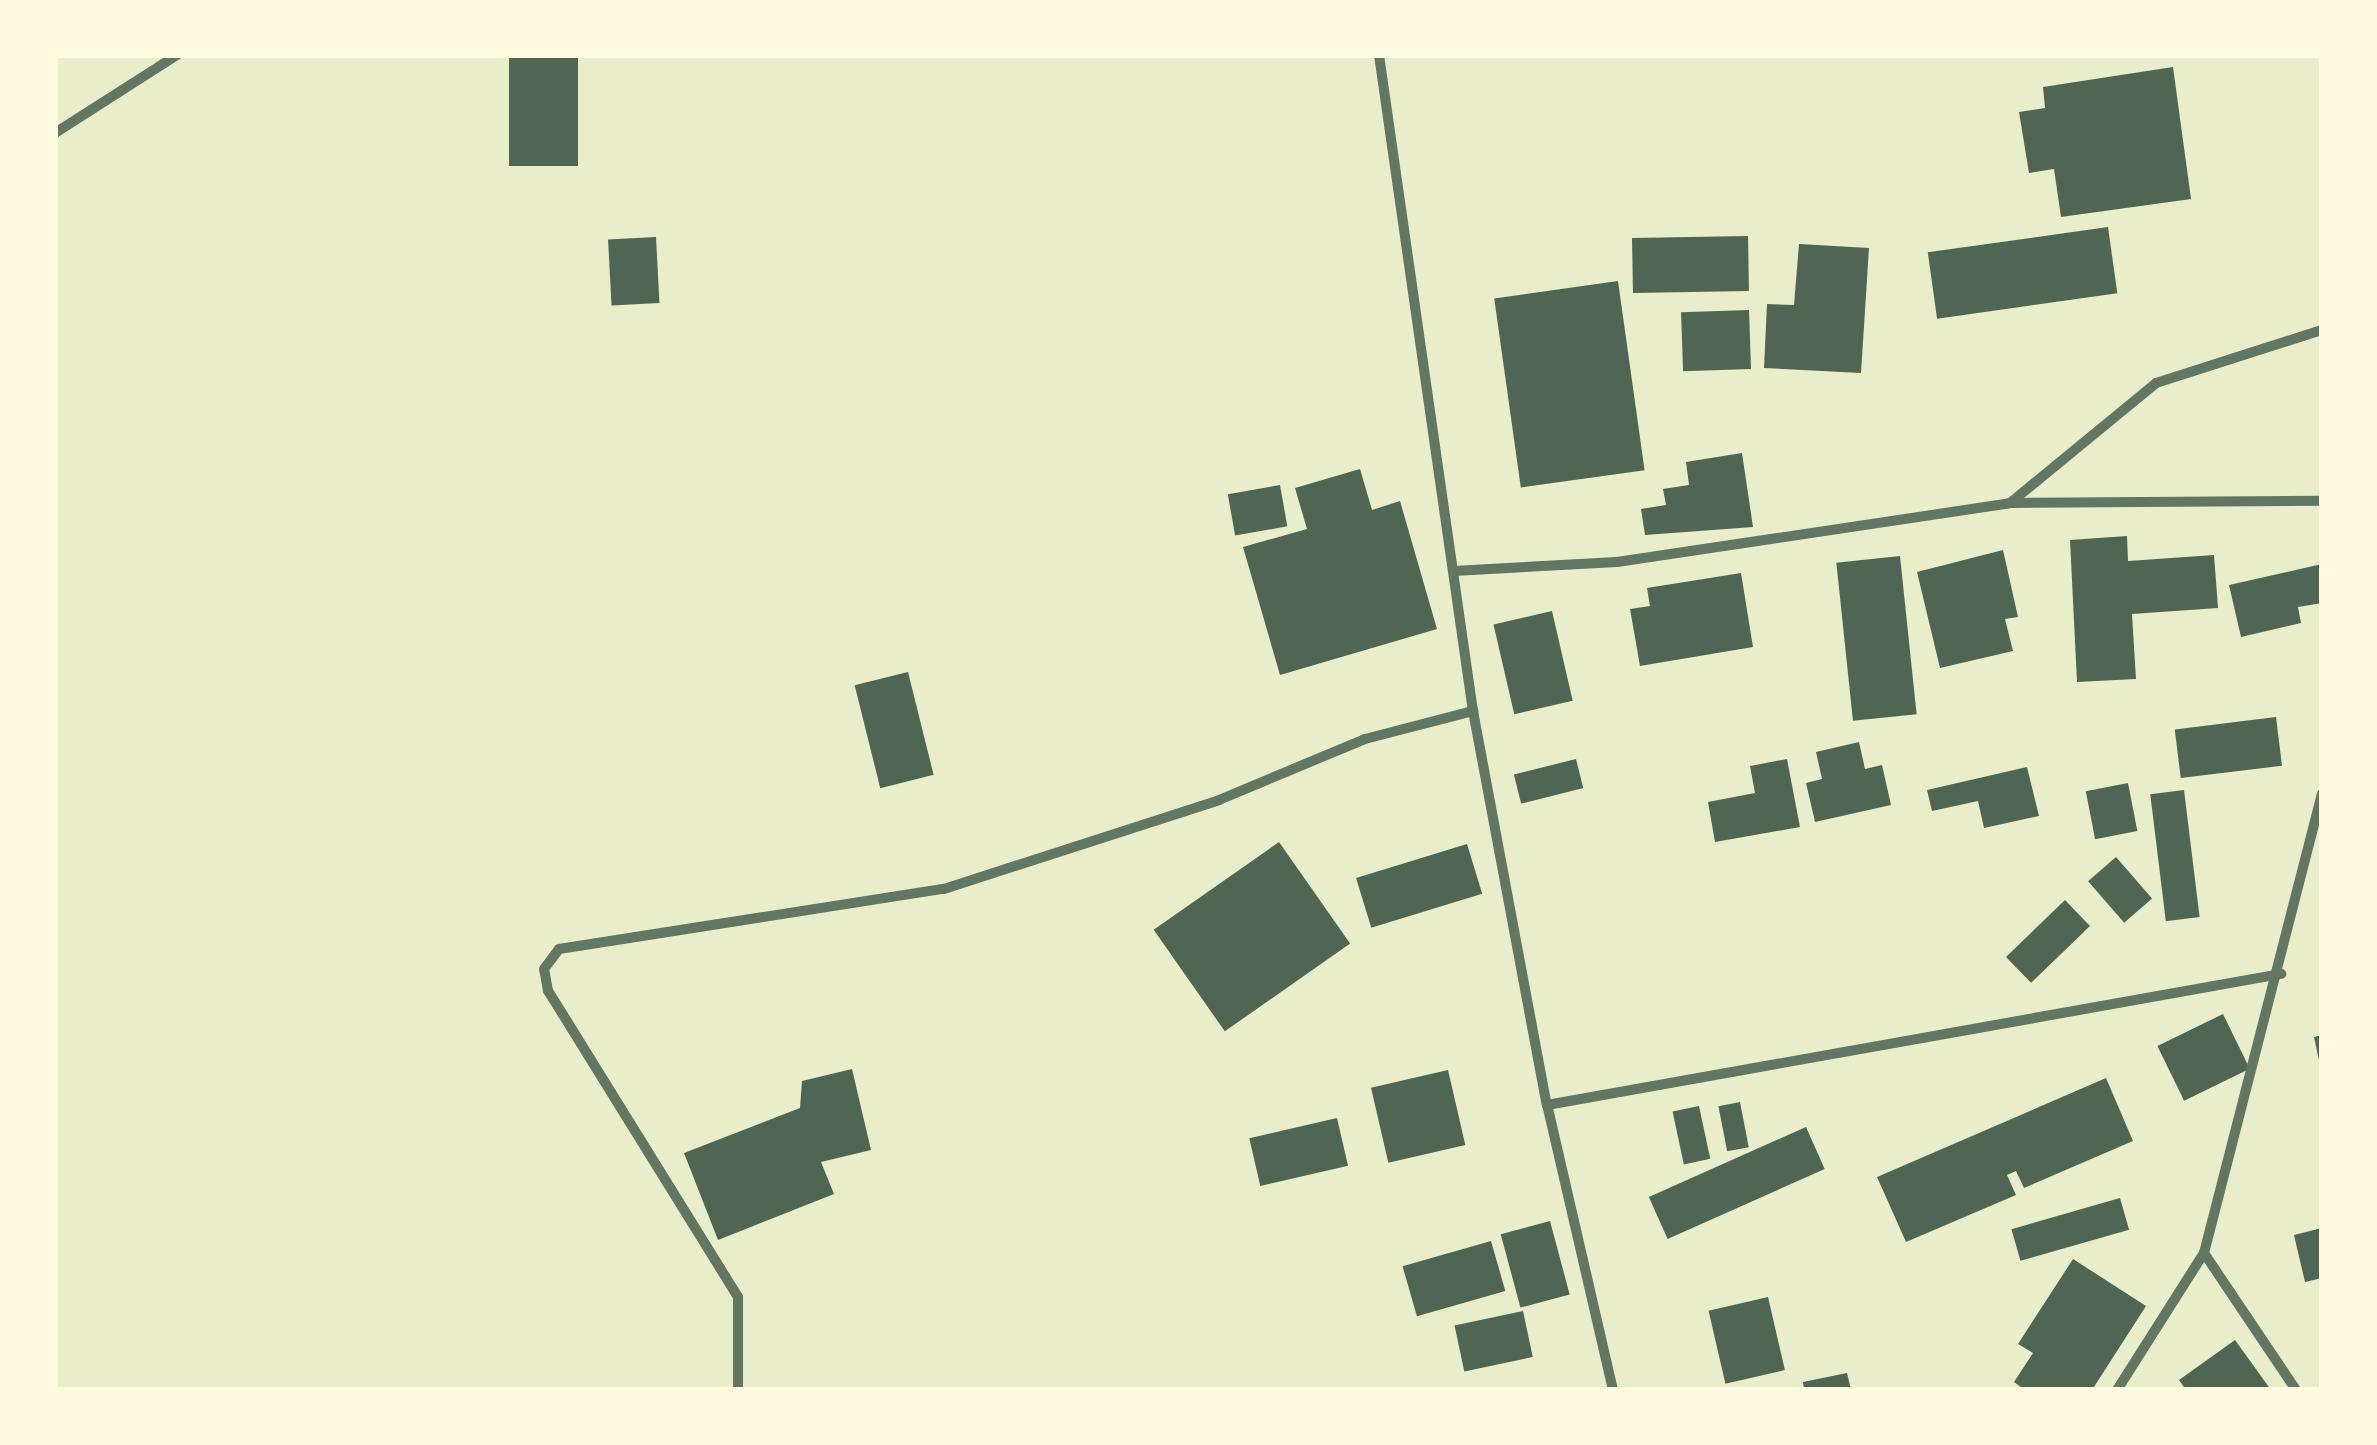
<!DOCTYPE html>
<html>
<head>
<meta charset="utf-8">
<style>
	body { margin:0 }
	#map { position:relative; width:2377px; height:1445px; overflow:hidden; background:#e9edc9; font-family:"Fira Sans",sans-serif }
	div>[style] { position:absolute }
	.building>* { inset:0; background:#4f6655; transform-origin:0 0 }
	.minor>* { height:10px; margin:-5px; padding:0 5px; transform-origin:5px; border-radius:5px; background:#617663 }
	span { translate:-50% -50%; white-space:nowrap; text-align:center; line-height:1.15; -webkit-text-stroke:10px #fefae0; paint-order:stroke }
	.frame { position:absolute; inset:0; border:58px solid #fefae0; pointer-events:none }
</style>
</head>
<body>
<div id="map">
	<div class="building">
		<div style="left:509px;top:55px;width:69px;height:111px"></div>
		<div style="clip-path:polygon(2173px 67px,2191px 199px,2061px 217px,2054px 169px,2029px 173px,2019px 112px,2045px 108px,2043px 87px)"></div>
		<div style="left:2108px;top:227px;width:67px;height:182px;rotate:82deg"></div>
		<div style="left:1748px;top:236px;width:55px;height:116px;rotate:89deg"></div>
		<div style="left:656px;top:237px;width:66px;height:48px;rotate:87deg"></div>
		<div style="clip-path:polygon(1799px 244px,1869px 248px,1861px 373px,1764px 368px,1767px 304px,1794px 305px)"></div>
		<div style="left:1618px;top:281px;width:191px;height:125px;rotate:82deg"></div>
		<div style="left:1749px;top:310px;width:59px;height:68px;rotate:88deg"></div>
		<div style="clip-path:polygon(1742px 453px,1753px 527px,1645px 535px,1641px 509px,1666px 505px,1663px 489px,1689px 485px,1686px 462px)"></div>
		<div style="clip-path:polygon(1360px 469px,1372px 510px,1400px 501px,1437px 629px,1280px 675px,1243px 547px,1307px 529px,1295px 488px)"></div>
		<div style="left:1280px;top:485px;width:42px;height:53px;rotate:80deg"></div>
		<div style="clip-path:polygon(2127px 536px,2128px 561px,2214px 555px,2218px 608px,2132px 614px,2136px 679px,2077px 682px,2070px 540px)"></div>
		<div style="clip-path:polygon(2003px 550px,2018px 617px,2005px 619px,2013px 651px,1940px 668px,1917px 572px)"></div>
		<div style="left:1900px;top:556px;width:159px;height:64px;rotate:84deg"></div>
		<div style="clip-path:polygon(2322px 564px,2322px 603px,2298px 607px,2301px 623px,2241px 637px,2229px 585px)"></div>
		<div style="clip-path:polygon(1741px 573px,1753px 647px,1640px 666px,1630px 609px,1650px 606px,1647px 588px)"></div>
		<div style="left:1552px;top:611px;width:92px;height:60px;rotate:77deg"></div>
		<div style="left:908px;top:672px;width:106px;height:55px;rotate:76deg"></div>
		<div style="left:2276px;top:717px;width:49px;height:102px;rotate:83deg"></div>
		<div style="clip-path:polygon(1859px 742px,1865px 769px,1882px 765px,1891px 805px,1815px 822px,1806px 783px,1822px 779px,1816px 752px)"></div>
		<div style="left:1576px;top:759px;width:30px;height:64px;rotate:76deg"></div>
		<div style="clip-path:polygon(1787px 759px,1800px 827px,1715px 842px,1708px 802px,1755px 793px,1750px 766px)"></div>
		<div style="clip-path:polygon(2027px 767px,2039px 816px,1984px 828px,1978px 801px,1932px 811px,1927px 790px)"></div>
		<div style="left:2128px;top:783px;width:49px;height:43px;rotate:79deg"></div>
		<div style="left:2184px;top:790px;width:128px;height:34px;rotate:83deg"></div>
		<div style="left:1279px;top:842px;width:124px;height:153px;rotate:55deg"></div>
		<div style="left:1467px;top:844px;width:52px;height:116px;rotate:73deg"></div>
		<div style="left:2116px;top:857px;width:55px;height:37px;rotate:49deg"></div>
		<div style="left:2065px;top:900px;width:36px;height:82px;rotate:46deg"></div>
		<div style="left:2223px;top:1014px;width:61px;height:73px;rotate:64deg"></div>
		<div style="clip-path:polygon(2322px 1035px,2322px 1065px,2320px 1065px,2314px 1037px)"></div>
		<div style="clip-path:polygon(852px 1069px,871px 1150px,821px 1162px,834px 1194px,718px 1240px,684px 1153px,800px 1108px,802px 1081px)"></div>
		<div style="left:1448px;top:1070px;width:77px;height:79px;rotate:77deg"></div>
		<div style="clip-path:polygon(2106px 1078px,2133px 1141px,2024px 1188px,2016px 1171px,2007px 1175px,2016px 1195px,1906px 1242px,1877px 1177px)"></div>
		<div style="left:1740px;top:1102px;width:46px;height:22px;rotate:79deg"></div>
		<div style="left:1699px;top:1106px;width:54px;height:27px;rotate:78deg"></div>
		<div style="left:1337px;top:1118px;width:49px;height:90px;rotate:77deg"></div>
		<div style="left:1806px;top:1127px;width:46px;height:172px;rotate:66deg"></div>
		<div style="left:2120px;top:1198px;width:33px;height:113px;rotate:74deg"></div>
		<div style="left:1550px;top:1221px;width:76px;height:51px;rotate:75deg"></div>
		<div style="clip-path:polygon(2322px 1228px,2322px 1278px,2305px 1282px,2294px 1235px)"></div>
		<div style="left:1491px;top:1241px;width:52px;height:92px;rotate:74deg"></div>
		<div style="clip-path:polygon(2073px 1259px,2146px 1306px,2092px 1390px,2025px 1390px,2014px 1382px,2033px 1353px,2018px 1344px)"></div>
		<div style="left:1768px;top:1297px;width:75px;height:61px;rotate:77deg"></div>
		<div style="left:1523px;top:1311px;width:47px;height:70px;rotate:78deg"></div>
		<div style="clip-path:polygon(2235px 1340px,2271px 1390px,2186px 1390px,2179px 1380px)"></div>
		<div style="clip-path:polygon(1847px 1373px,1851px 1390px,1804px 1390px,1803px 1382px)"></div>
	</div>
	<div class="minor">
		<div style="left:1379px;top:55px;width:663px;rotate:81.85deg"></div>
		<div style="left:1473px;top:711px;width:401px;rotate:79.4deg"></div>
		<div style="left:55px;top:133px;width:145px;rotate:-32.6deg"></div>
		<div style="left:2011px;top:503px;width:311px;rotate:-0.4deg"></div>
		<div style="left:1454px;top:571px;width:163px;rotate:-3.2deg"></div>
		<div style="left:1617px;top:562px;width:397px;rotate:-8.5deg"></div>
		<div style="left:2010px;top:503px;width:189px;rotate:-39.4deg"></div>
		<div style="left:2156px;top:383px;width:174px;rotate:-17.7deg"></div>
		<div style="left:2204px;top:1253px;width:165px;rotate:56.1deg"></div>
		<div style="left:738px;top:1390px;width:93px;rotate:-90deg"></div>
		<div style="left:738px;top:1297px;width:360px;rotate:-121.8deg"></div>
		<div style="left:548px;top:991px;width:22px;rotate:-100deg"></div>
		<div style="left:544px;top:969px;width:25px;rotate:-53deg"></div>
		<div style="left:559px;top:949px;width:390px;rotate:-8.9deg"></div>
		<div style="left:944px;top:889px;width:289px;rotate:-17.9deg"></div>
		<div style="left:1219px;top:800px;width:158px;rotate:-22.7deg"></div>
		<div style="left:1365px;top:739px;width:112px;rotate:-14.5deg"></div>
		<div style="left:1613px;top:1390px;width:293px;rotate:-103deg"></div>
		<div style="left:1547px;top:1105px;width:746px;rotate:-10.12deg"></div>
		<div style="left:2117px;top:1390px;width:162px;rotate:-57.6deg"></div>
		<div style="left:2204px;top:1253px;width:474px;rotate:-75.6deg"></div>
	</div>
	<div class="frame"></div>
</div>
</body>
</html>
